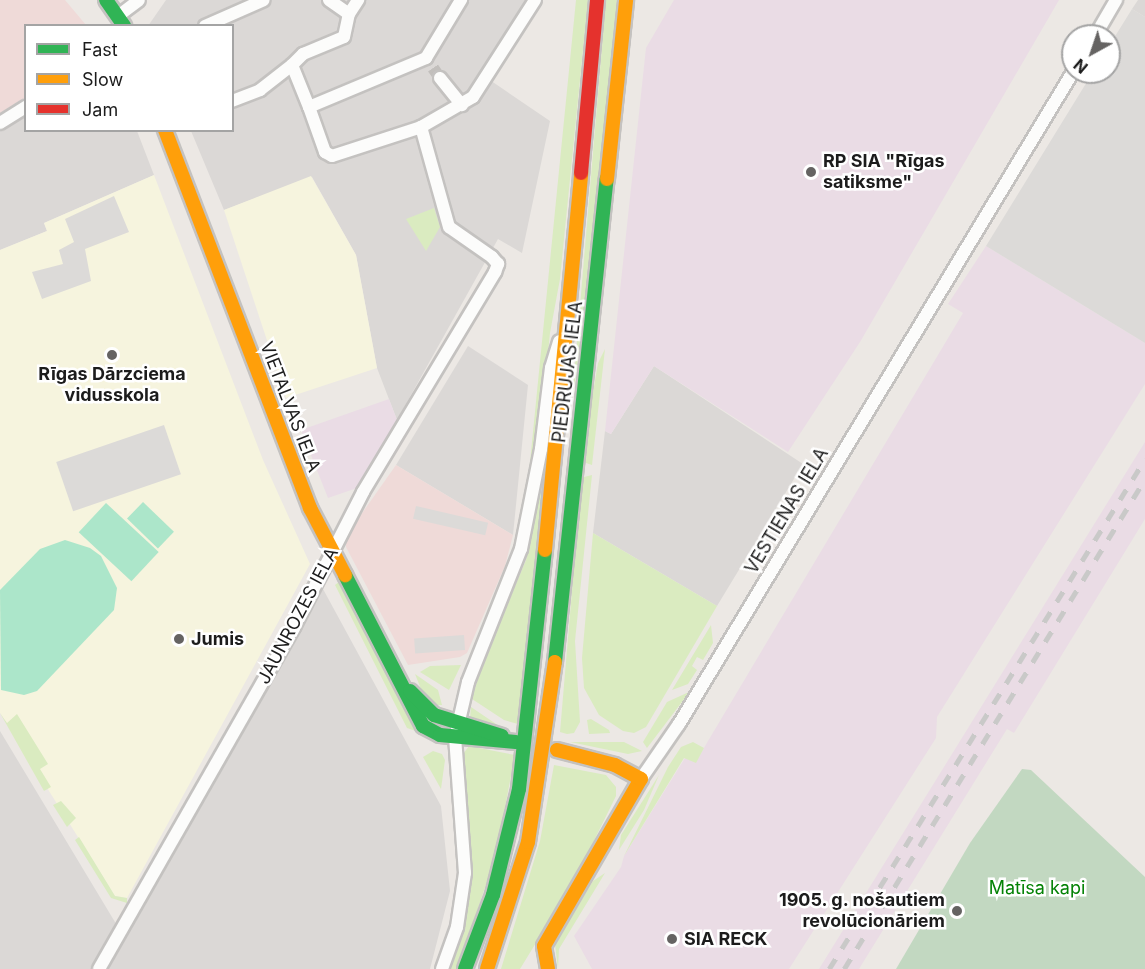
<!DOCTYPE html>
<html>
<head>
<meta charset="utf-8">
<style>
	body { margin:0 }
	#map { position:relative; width:1145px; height:969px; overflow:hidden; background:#ece8e4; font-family:Inter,sans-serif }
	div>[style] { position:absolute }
	.residential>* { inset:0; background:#dbd8d6 }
	.commercial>* { inset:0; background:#efdad8 }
	.industrial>* { inset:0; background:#eadce5 }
	.education>* { inset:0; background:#f6f4de }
	.grass>* { inset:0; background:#daebc0 }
	.cemetery>* { inset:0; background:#c2d8c1 }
	.pitch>* { inset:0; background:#ace6ca; transform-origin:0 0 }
	.parking>* { inset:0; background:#dcdad8; transform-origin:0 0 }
	.street-tunnel>* { height:12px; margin-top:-6px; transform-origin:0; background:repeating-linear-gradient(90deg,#c2bfbc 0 12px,transparent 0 18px) }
	.roads { filter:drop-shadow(2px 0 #c4c2c0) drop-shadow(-2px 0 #c4c2c0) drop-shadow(0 2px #c4c2c0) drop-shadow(0 -2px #c4c2c0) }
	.street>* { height:12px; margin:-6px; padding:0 6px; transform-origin:6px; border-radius:6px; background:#fcfcfb }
	.fast>* { height:14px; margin:-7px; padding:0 7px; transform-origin:7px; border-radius:7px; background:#30b455 }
	.slow>* { height:14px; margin:-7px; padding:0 7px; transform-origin:7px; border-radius:7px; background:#ff9f0a }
	.jam>* { height:14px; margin:-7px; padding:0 7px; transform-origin:7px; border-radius:7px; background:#e5322d }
	.rail>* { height:4.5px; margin-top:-2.25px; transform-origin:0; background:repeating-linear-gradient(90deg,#c9c9c8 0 12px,transparent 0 24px) }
	.dots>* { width:16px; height:16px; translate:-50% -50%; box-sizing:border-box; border:3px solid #fff; border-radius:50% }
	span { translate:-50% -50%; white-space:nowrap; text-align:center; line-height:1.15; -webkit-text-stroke:5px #fff; paint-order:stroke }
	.poi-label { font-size:18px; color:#1c1c1c; font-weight:700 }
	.left { translate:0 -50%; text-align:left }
	.right { translate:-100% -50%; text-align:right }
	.street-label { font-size:18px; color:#1c1c1c }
	.park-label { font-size:18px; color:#038205 }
	.legend { position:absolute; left:24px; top:24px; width:210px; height:108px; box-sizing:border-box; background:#fff; border:2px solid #a4a4a4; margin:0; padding:8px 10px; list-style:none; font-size:18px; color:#1c1c1c }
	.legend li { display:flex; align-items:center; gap:12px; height:30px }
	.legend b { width:30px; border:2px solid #a4a4a4 }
	.north { position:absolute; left:1061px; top:24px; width:60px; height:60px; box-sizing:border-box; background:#fff; border:2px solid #a4a4a4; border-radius:50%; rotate:220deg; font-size:16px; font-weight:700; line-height:24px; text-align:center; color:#1c1c1c }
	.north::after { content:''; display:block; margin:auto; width:21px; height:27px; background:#656362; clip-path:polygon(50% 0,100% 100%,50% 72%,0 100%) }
</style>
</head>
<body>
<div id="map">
	<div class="residential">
		<div style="clip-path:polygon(166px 0,530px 0,481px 74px,550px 121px,522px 253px,498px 239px,397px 420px,377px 368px,356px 255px,312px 177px,224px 210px,191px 131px,232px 130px,232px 26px,148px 26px)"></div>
		<div style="clip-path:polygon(1138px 0,1145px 0,1145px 17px,1132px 9px)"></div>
		<div style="clip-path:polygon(25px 113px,26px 130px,137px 131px,154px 175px,44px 223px,47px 231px,0 250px,0 129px)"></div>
		<div style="clip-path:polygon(468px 346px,528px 385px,513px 535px,396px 465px)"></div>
		<div style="clip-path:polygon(654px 366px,803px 464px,717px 606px,593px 533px,605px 431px,611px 434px)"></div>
		<div style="clip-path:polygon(323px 589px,441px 806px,450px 891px,430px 969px,0 969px,0 731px,124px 937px)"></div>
	</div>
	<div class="commercial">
		<div style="clip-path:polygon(0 0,65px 0,86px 25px,26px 26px,25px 102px,0 118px)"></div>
		<div style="clip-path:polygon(396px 465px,513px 535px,505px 566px,467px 653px,460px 657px,408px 665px,346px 547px,346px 536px)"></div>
	</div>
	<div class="industrial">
		<div style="clip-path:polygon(674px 0,1059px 0,860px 342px,788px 452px,654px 366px,611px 434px,605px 431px,646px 48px)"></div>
		<div style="clip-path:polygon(986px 246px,1145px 343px,1145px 384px,937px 717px,936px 738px,789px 969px,592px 969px,574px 936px,621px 867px,624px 856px,685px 758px,696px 762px,708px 741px,963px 313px,948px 304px)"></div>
		<div style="clip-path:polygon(389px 399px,397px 420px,357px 488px,328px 498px,301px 430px)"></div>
		<div style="clip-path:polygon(1145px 442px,1145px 519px,1014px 733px,1007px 729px,859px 969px,819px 969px)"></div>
	</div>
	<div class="education">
		<div style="clip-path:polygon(154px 175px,263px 460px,310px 564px,127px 898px,115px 896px,0 713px,0 250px,47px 231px,44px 223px)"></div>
		<div style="clip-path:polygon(311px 176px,356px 255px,377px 368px,286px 398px,224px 210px)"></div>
	</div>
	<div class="grass">
		<div style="clip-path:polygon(576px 0,588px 0,560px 279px,550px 333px,541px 427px,528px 482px)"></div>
		<div style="clip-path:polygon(606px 0,617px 0,586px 307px,572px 400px)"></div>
		<div style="clip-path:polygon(434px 208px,440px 227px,426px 251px,406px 219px)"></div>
		<div style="clip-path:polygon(605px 349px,592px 465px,586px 463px,587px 428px,598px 363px)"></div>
		<div style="clip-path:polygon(592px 475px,575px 641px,580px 722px,574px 733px,567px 734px,560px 732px,580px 497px,584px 477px)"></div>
		<div style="clip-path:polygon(540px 492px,543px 493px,518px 724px,504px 720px,472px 699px,481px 666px,526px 560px)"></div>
		<div style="clip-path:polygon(593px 533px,717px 606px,646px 727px,634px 733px,623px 731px,599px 715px,584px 688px,582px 658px)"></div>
		<div style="clip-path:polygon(340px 581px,413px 720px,430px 736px,407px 728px,335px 585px)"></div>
		<div style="clip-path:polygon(711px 625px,713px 643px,703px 660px,697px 657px,692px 666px,697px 670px,688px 684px,672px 690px)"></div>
		<div style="clip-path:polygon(461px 665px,449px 690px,420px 672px,430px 666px)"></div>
		<div style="clip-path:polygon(415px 674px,438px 690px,442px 705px,433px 705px,423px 694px)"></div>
		<div style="clip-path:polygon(689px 692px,685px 698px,647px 748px,643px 742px,667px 702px)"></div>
		<div style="clip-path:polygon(471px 707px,499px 726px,513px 733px,478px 724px,470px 718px)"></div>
		<div style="clip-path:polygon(0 713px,7px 723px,17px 714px,48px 764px,40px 769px,51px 787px,44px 791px)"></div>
		<div style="clip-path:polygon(591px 719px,609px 730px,610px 733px,589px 734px,587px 720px)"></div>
		<div style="clip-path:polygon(570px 742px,624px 742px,642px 751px,628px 754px)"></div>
		<div style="clip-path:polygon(693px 742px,704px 748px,696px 763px,684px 758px,624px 856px,668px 767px,681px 747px)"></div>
		<div style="clip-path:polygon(469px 746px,515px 755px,496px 854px,458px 969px,449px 969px,471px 887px,463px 754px)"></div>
		<div style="clip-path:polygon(433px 751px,442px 754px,445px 760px,441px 789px,423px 757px)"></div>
		<div style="clip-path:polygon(554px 765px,606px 775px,616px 787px,616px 796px,575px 879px,520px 969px,501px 969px,540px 841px)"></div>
		<div style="clip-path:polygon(659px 775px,644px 810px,619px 850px,621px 835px)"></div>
		<div style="clip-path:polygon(61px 801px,76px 818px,67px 827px,53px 805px)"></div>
		<div style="clip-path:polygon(79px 837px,115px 896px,127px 898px,127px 903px,111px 898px,75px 840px)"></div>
		<div style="clip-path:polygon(605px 873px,559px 949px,558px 969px,555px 944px,593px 881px)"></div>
	</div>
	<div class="cemetery">
		<div style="clip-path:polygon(1022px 769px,1031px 770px,1145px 877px,1145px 969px,896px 969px,970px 843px)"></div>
	</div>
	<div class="pitch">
		<div style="left:143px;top:502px;width:43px;height:23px;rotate:44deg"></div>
		<div style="left:106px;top:503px;width:72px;height:40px;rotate:43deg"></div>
		<div style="clip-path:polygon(65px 540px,90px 548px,101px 556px,117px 588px,114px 610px,37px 691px,24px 695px,1px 690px,0 590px,40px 549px)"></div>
	</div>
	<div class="parking">
		<div style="clip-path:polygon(1132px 9px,1145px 17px,1145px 343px,986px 246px,1093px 72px,1109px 72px,1109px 46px)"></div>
		<div style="clip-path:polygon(114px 196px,129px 232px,85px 249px,91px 281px,42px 299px,32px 272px,63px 264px,59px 250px,74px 242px,65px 219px)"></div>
		<div style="left:164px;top:425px;width:52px;height:114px;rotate:71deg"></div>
		<div style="left:416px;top:506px;width:74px;height:13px;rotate:13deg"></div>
		<div style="left:464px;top:635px;width:15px;height:50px;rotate:86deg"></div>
	</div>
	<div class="street-tunnel">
		<div style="left:433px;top:68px;width:12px;rotate:55deg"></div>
	</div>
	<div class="roads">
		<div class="street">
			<div style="left:329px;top:0;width:24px;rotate:35deg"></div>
			<div style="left:118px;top:16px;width:26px;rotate:-37deg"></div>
			<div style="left:205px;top:26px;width:64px;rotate:-23.8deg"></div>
			<div style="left:1095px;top:36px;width:42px;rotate:-59.7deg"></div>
			<div style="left:292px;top:65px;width:16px;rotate:-45deg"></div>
			<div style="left:303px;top:54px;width:44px;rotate:-22.5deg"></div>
			<div style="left:344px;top:37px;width:24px;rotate:-78deg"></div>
			<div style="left:349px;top:14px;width:17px;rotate:-57deg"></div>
			<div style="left:440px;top:78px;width:35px;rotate:51deg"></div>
			<div style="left:232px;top:101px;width:30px;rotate:-21deg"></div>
			<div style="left:260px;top:90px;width:41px;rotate:-38deg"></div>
			<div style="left:292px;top:65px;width:45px;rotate:68deg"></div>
			<div style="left:309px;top:107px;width:127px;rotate:-22.7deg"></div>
			<div style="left:426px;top:58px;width:68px;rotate:-58.9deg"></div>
			<div style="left:309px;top:107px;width:48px;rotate:70.4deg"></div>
			<div style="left:325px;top:152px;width:8px;rotate:30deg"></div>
			<div style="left:332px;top:156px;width:94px;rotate:-18deg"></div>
			<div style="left:421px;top:127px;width:60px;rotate:-30deg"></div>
			<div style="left:473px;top:97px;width:115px;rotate:-57.4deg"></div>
			<div style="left:0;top:123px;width:31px;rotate:-32deg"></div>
			<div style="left:641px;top:779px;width:67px;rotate:-55.4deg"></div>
			<div style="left:679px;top:724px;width:762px;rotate:-58.86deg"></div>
			<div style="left:99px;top:969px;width:394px;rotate:-60.3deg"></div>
			<div style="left:294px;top:627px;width:152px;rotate:-62.9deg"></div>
			<div style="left:363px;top:492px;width:257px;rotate:-59deg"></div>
			<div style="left:495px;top:272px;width:9px;rotate:-69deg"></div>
			<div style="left:498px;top:264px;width:9px;rotate:-131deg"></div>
			<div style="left:492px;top:257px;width:52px;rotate:-145.1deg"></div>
			<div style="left:449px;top:227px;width:104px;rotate:-105.6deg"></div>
			<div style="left:442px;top:969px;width:45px;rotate:-70.3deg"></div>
			<div style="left:457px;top:927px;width:55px;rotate:-81.6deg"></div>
			<div style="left:465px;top:873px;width:135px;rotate:-94.2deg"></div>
			<div style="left:455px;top:738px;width:57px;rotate:-76.9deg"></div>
			<div style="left:468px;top:682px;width:143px;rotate:-68.3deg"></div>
			<div style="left:521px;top:549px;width:102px;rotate:-78.7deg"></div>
			<div style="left:541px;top:449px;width:82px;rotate:-83deg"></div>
			<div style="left:551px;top:368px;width:28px;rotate:-73deg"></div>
		</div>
		<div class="fast">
			<div style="left:106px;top:0;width:32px;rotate:55deg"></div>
			<div style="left:345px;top:575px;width:170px;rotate:62.7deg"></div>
			<div style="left:423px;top:726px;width:19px;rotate:28deg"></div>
			<div style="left:440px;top:735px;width:76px;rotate:5.3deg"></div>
			<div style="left:555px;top:662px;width:486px;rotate:-83.9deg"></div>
			<div style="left:410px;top:691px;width:34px;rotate:45deg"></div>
			<div style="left:434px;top:715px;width:71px;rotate:17.2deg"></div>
			<div style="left:465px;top:969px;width:79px;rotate:-69.3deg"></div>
			<div style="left:493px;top:895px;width:109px;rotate:-76.2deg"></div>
			<div style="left:519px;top:789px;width:240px;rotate:-83.8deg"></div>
		</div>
		<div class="slow">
			<div style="left:165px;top:130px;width:405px;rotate:69deg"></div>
			<div style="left:310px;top:508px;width:76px;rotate:62.4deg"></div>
			<div style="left:607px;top:179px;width:180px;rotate:-83.9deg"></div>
			<div style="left:545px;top:550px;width:379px;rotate:-84.5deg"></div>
			<div style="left:487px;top:969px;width:133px;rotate:-72.1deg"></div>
			<div style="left:528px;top:842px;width:182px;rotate:-81.5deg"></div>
			<div style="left:548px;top:969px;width:23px;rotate:-100deg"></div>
			<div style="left:544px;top:946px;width:193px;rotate:-59.9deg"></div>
			<div style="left:641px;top:779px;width:30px;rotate:-152deg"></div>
			<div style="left:615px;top:765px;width:60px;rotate:-165.5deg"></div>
		</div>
		<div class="jam">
			<div style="left:581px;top:173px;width:174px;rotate:-84.7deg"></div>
		</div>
	</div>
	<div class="rail">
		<div style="left:829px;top:969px;width:600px;rotate:-58.22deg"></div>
		<div style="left:844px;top:969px;width:575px;rotate:-58.44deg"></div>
	</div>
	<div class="dots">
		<div style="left:811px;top:172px;background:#656362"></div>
		<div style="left:112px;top:355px;background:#656362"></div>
		<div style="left:179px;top:639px;background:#656362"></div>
		<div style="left:957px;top:911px;background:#656362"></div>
		<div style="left:672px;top:939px;background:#656362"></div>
	</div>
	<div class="poi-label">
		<span class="left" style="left:823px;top:172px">RP SIA "Rīgas<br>satiksme"</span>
		<span style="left:112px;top:385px">Rīgas Dārzciema<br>vidusskola</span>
		<span class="left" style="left:191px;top:639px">Jumis</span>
		<span class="right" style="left:945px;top:911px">1905. g. nošautiem<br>revolūcionāriem</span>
		<span class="left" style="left:684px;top:939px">SIA RECK</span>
	</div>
	<div class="street-label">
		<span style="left:568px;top:372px;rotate:-83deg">PIEDRUJAS IELA</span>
		<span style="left:290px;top:407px;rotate:69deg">VIETALVAS IELA</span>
		<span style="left:787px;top:511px;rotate:-59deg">VESTIENAS IELA</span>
		<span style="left:298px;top:616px;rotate:-62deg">JAUNROZES IELA</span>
	</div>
	<div class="park-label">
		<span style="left:1037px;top:888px">Matīsa kapi</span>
	</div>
	<ul class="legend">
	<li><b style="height:8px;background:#30b455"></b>Fast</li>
	<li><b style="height:8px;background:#ff9f0a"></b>Slow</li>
	<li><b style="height:8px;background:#e5322d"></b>Jam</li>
	</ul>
	<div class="north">N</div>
</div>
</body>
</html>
